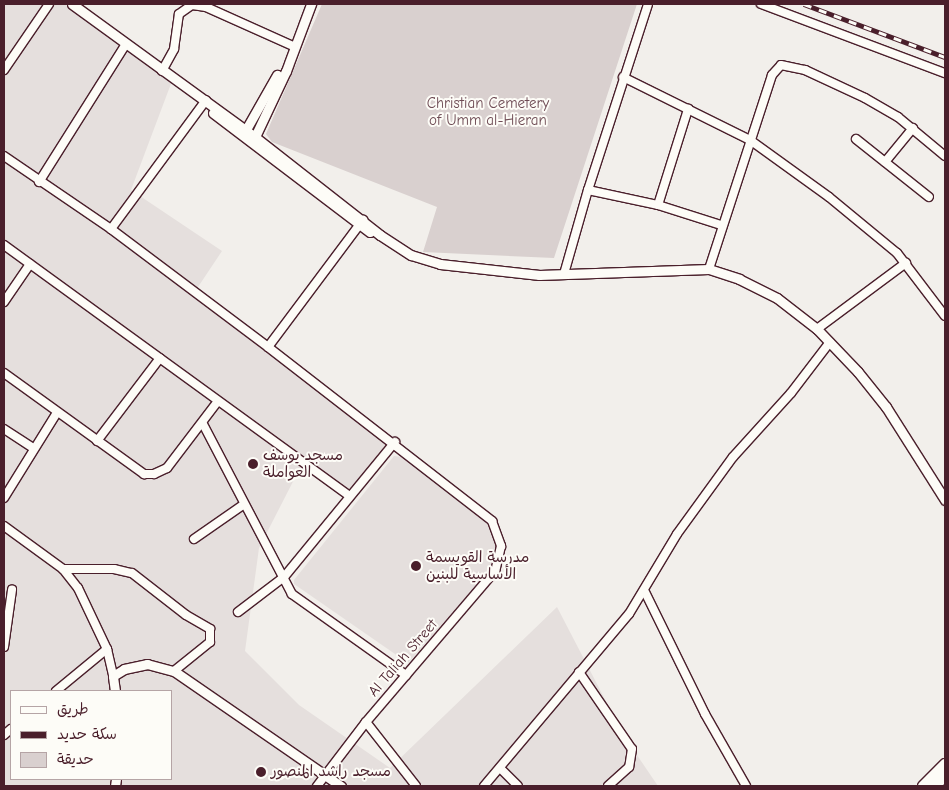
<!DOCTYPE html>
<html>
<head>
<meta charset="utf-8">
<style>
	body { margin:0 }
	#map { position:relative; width:949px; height:790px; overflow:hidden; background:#f2efeb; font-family:"Comic Neue","Playpen Sans Arabic",sans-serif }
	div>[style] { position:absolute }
	.built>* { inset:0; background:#e5dfdd }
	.green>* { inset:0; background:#d9d0cf }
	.roads { filter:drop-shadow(1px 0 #4a1f2b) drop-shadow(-1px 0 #4a1f2b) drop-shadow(0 1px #4a1f2b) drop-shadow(0 -1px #4a1f2b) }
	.minor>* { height:8px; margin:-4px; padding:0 4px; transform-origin:4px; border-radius:4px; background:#fdfcf7 }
	.tertiary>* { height:9px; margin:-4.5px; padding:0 4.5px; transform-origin:4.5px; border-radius:4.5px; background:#fdfcf7 }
	.secondary>* { height:10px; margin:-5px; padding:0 5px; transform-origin:5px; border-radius:5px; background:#fdfcf7 }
	.rail>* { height:4.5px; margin-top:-2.25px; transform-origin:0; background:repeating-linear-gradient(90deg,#fdfcf7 0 8px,#4a1f2b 0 16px); box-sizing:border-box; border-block:1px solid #4a1f2b }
	.dots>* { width:14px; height:14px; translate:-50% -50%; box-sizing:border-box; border:2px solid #fdfcf7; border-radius:50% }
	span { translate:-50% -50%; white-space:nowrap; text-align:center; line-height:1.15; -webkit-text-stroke:4px #fdfcf7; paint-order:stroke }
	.park-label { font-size:15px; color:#6e4b54 }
	.poi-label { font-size:15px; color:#4a1f2b }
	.left { translate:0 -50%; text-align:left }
	.street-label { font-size:15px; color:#4a1f2b }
	.frame { position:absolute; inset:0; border:5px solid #4a1f2b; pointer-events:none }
	.legend { position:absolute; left:10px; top:690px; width:162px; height:90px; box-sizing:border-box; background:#fdfcf7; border:1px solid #b5a4a5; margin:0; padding:6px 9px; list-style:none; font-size:15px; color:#4a1f2b }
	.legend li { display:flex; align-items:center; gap:10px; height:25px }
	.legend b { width:25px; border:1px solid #b5a4a5 }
</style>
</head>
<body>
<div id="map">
	<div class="built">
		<div style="clip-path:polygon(evenodd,4px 4px,65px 4px,172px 81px,131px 190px,222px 251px,196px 290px,395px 439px,351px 493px,303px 462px,259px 548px,245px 651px,299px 705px,390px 768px,557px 607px,624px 736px,658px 786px,4px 786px,4px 4px,11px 691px,171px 691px,171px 779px,11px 779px,11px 691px)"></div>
		<div style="clip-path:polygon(394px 456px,402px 457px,490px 523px,497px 545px,492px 567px,408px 663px,294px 584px,294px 580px)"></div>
	</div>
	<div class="green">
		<div style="clip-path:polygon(322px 4px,637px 4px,554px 258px,423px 252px,437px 207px,272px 142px,266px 134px)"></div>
	</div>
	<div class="roads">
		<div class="minor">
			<div style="left:761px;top:4px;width:197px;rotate:20.6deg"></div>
			<div style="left:4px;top:70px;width:80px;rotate:-55.7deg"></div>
			<div style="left:162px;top:71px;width:25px;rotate:-61deg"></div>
			<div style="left:174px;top:49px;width:35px;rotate:-82deg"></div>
			<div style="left:179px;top:14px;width:16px;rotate:-35deg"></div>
			<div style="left:192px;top:5px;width:14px;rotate:8deg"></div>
			<div style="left:206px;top:7px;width:95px;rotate:24.1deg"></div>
			<div style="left:623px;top:77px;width:142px;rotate:26.4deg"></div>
			<div style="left:750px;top:140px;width:97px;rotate:35.8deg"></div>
			<div style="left:829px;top:197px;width:88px;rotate:39.5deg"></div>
			<div style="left:897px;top:253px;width:79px;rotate:52.7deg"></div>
			<div style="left:856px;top:139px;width:93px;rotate:38.5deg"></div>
			<div style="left:4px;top:156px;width:130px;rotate:34.3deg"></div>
			<div style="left:111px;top:229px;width:196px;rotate:36.9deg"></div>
			<div style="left:268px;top:347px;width:284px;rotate:37.8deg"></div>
			<div style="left:492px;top:521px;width:27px;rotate:70deg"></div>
			<div style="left:501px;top:546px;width:26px;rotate:103deg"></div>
			<div style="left:495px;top:571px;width:199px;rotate:130.5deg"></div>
			<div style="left:366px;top:722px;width:81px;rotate:127.4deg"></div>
			<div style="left:885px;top:162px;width:44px;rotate:-50.5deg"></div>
			<div style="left:39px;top:182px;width:163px;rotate:-57.8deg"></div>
			<div style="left:588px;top:190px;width:72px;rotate:12.1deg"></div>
			<div style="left:658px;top:205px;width:66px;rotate:17.6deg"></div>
			<div style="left:658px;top:205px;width:101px;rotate:-72.6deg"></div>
			<div style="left:111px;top:229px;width:160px;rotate:-53.6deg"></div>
			<div style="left:4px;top:245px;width:425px;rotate:36deg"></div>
			<div style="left:709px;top:269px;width:204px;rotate:-72deg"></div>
			<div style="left:772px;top:75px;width:13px;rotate:-48deg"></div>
			<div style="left:781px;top:65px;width:25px;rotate:12deg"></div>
			<div style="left:805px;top:70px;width:66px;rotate:25deg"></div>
			<div style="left:865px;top:98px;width:38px;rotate:30deg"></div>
			<div style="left:898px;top:117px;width:61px;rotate:39.7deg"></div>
			<div style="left:564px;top:274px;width:87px;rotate:-74.1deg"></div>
			<div style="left:588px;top:190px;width:195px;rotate:-72.1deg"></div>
			<div style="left:4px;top:302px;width:46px;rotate:-55.6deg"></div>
			<div style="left:817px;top:329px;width:111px;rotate:-36.6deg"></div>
			<div style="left:268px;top:347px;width:159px;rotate:-53.2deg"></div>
			<div style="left:4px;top:373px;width:173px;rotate:35.8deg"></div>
			<div style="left:144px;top:474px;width:10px"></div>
			<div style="left:154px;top:474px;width:14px;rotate:-25deg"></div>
			<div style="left:167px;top:468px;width:84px;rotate:-52.7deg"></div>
			<div style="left:203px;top:424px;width:192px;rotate:62.4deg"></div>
			<div style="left:292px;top:594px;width:140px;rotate:35.4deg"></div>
			<div style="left:4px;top:429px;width:35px;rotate:33deg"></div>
			<div style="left:97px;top:441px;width:104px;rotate:-52.8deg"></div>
			<div style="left:4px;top:498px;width:99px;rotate:-58.2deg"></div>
			<div style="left:4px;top:526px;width:73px;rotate:36.1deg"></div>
			<div style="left:63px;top:569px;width:24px;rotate:52deg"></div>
			<div style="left:78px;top:588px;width:68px;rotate:64.6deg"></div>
			<div style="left:107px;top:649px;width:28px;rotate:77deg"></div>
			<div style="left:194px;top:539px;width:60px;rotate:-34.8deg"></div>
			<div style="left:63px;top:569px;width:51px"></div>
			<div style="left:114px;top:569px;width:18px;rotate:13deg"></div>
			<div style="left:132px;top:573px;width:68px;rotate:37.9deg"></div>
			<div style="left:186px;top:615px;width:28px;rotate:30deg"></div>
			<div style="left:210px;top:629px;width:13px;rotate:90deg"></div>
			<div style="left:210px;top:642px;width:46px;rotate:141.1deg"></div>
			<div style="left:645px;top:592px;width:136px;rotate:63.8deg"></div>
			<div style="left:705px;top:714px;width:83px;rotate:60.3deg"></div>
			<div style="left:238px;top:612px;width:58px;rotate:-37.3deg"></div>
			<div style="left:284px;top:577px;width:175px;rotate:-50.6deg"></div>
			<div style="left:4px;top:647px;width:58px;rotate:-82deg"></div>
			<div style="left:579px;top:672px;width:93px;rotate:55.5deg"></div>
			<div style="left:632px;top:749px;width:18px;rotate:99deg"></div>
			<div style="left:629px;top:767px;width:28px;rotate:138deg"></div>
			<div style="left:56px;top:691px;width:66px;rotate:-39.5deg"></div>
			<div style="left:366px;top:722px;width:81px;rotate:52deg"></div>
			<div style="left:4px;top:735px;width:9px;rotate:-41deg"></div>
			<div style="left:500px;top:768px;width:25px;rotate:45deg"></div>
			<div style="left:484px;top:786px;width:225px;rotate:-49.9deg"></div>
			<div style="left:629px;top:614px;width:93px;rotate:-59deg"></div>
			<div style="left:677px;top:534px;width:95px;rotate:-54deg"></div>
			<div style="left:733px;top:457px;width:86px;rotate:-47.8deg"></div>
			<div style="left:791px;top:393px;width:64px;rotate:-52.6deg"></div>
		</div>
		<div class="tertiary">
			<div style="left:72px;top:4px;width:226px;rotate:36deg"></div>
			<div style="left:255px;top:137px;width:159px;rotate:38.1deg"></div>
			<div style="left:380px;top:235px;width:37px;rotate:33deg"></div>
			<div style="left:411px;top:255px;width:30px;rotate:17deg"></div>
			<div style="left:440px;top:264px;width:100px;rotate:6.3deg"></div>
			<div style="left:539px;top:275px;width:170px;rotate:-2deg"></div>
			<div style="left:709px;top:269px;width:32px;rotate:18deg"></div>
			<div style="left:739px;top:279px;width:42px;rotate:26.6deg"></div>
			<div style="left:777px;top:298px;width:51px;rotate:37.8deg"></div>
			<div style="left:817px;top:329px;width:59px;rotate:46.4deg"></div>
			<div style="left:858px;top:372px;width:45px;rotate:51.3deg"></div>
			<div style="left:886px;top:407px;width:110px;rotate:57.6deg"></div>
			<div style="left:213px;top:113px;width:197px;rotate:37.2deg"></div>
			<div style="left:244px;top:133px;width:67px;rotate:-60.4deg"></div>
			<div style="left:253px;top:141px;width:77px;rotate:-64.8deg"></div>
			<div style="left:286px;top:71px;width:72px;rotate:-69.5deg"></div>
			<div style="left:115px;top:691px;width:15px;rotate:-98deg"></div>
			<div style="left:113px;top:676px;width:13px;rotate:-32deg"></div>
			<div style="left:124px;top:669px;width:24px;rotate:-12deg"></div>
			<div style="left:147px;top:664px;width:28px;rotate:15deg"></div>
			<div style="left:174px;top:671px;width:203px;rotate:34.6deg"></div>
			<div style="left:115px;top:786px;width:7px;rotate:-82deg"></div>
		</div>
		<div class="secondary">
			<div style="left:923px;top:786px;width:31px;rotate:-45deg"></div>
			<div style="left:935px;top:786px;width:14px;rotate:-45deg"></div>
		</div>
	</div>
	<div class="rail">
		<div style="left:804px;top:4px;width:151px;rotate:20.6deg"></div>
	</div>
	<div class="dots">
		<div style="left:253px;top:464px;background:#4a1f2b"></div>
		<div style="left:416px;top:566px;background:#4a1f2b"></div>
		<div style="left:261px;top:772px;background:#4a1f2b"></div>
	</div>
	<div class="park-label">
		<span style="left:488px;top:112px">Christian Cemetery<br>of Umm al-Hieran</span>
	</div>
	<div class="poi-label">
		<span class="left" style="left:263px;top:464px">مسجد يوسف<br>العواملة</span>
		<span class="left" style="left:426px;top:566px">مدرسة القويسمة<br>الأساسية للبنين</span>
		<span class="left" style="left:271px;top:772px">مسجد راشد المنصور</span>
	</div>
	<div class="street-label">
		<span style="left:403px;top:658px;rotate:-49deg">Al Taliah Street</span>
	</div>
	<div class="frame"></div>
	<ul class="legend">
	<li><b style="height:6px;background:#fdfcf7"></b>طريق</li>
	<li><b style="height:6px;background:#4a1f2b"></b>سكة حديد</li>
	<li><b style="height:14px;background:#d9d0cf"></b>حديقة</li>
	</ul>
</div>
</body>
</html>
